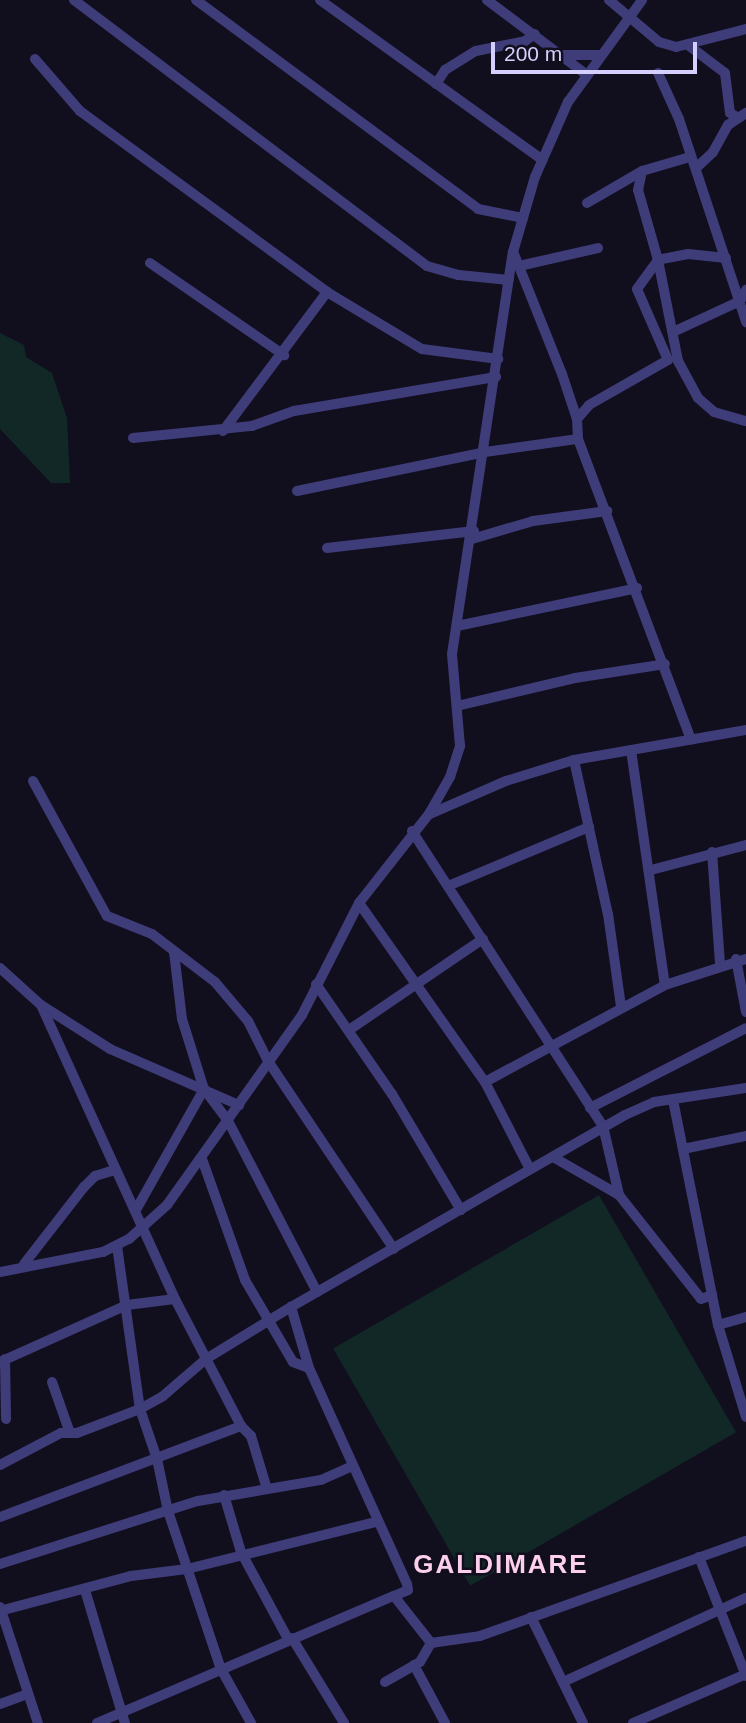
<!DOCTYPE html>
<html>
<head>
<meta charset="utf-8">
<style>
	body { margin:0 }
	#map { position:relative; width:746px; height:1723px; overflow:hidden; background:#110e1e; font-family:Helvetica,sans-serif }
	div>[style] { position:absolute }
	.green>* { inset:0; background:#112827; transform-origin:0 0 }
	.minor>* { height:10px; margin:-5px; padding:0 5px; transform-origin:5px; border-radius:5px; background:#3f3c7a }
	span { translate:-50% -50%; white-space:nowrap; text-align:center; line-height:1.15; -webkit-text-stroke:5px #110e1e; paint-order:stroke }
	.district-label { font-size:26px; color:#fcd0ec; font-weight:700; letter-spacing:2px }
	.scale { position:absolute; left:491px; top:42px; width:206px; height:32px; box-sizing:border-box; border:4px solid #d4cffc; border-top:0; padding-left:9px; font-size:21px; line-height:24px; white-space:nowrap; color:#d4cffc; -webkit-text-stroke:5px #110e1e; paint-order:stroke }
</style>
</head>
<body>
<div id="map">
	<div class="green">
		<div style="clip-path:polygon(0 333px,24px 345px,26px 357px,52px 373px,67px 418px,70px 483px,51px 483px,0 429px)"></div>
		<div style="left:599px;top:1195px;width:274px;height:307px;rotate:60deg"></div>
	</div>
	<div class="minor">
		<div style="left:74px;top:0;width:442px;rotate:37deg"></div>
		<div style="left:427px;top:266px;width:33px;rotate:16deg"></div>
		<div style="left:459px;top:275px;width:50px;rotate:5.7deg"></div>
		<div style="left:196px;top:0;width:351px;rotate:36.5deg"></div>
		<div style="left:478px;top:209px;width:46px;rotate:11.3deg"></div>
		<div style="left:320px;top:0;width:274px;rotate:35.7deg"></div>
		<div style="left:487px;top:0;width:125px;rotate:36.9deg"></div>
		<div style="left:609px;top:0;width:65px;rotate:40deg"></div>
		<div style="left:659px;top:42px;width:18px;rotate:16deg"></div>
		<div style="left:676px;top:47px;width:72px;rotate:-14.4deg"></div>
		<div style="left:688px;top:45px;width:46px;rotate:37.1deg"></div>
		<div style="left:725px;top:73px;width:40px;rotate:82.9deg"></div>
		<div style="left:730px;top:113px;width:10px;rotate:29deg"></div>
		<div style="left:564px;top:55px;width:37px"></div>
		<div style="left:35px;top:59px;width:69px;rotate:49.1deg"></div>
		<div style="left:80px;top:111px;width:306px;rotate:36.2deg"></div>
		<div style="left:327px;top:292px;width:111px;rotate:31deg"></div>
		<div style="left:422px;top:349px;width:77px;rotate:7.5deg"></div>
		<div style="left:658px;top:73px;width:51px;rotate:65.5deg"></div>
		<div style="left:679px;top:119px;width:214px;rotate:71.7deg"></div>
		<div style="left:436px;top:84px;width:17px;rotate:-57deg"></div>
		<div style="left:445px;top:70px;width:36px;rotate:-32deg"></div>
		<div style="left:476px;top:51px;width:50px;rotate:-11.5deg"></div>
		<div style="left:525px;top:41px;width:12px;rotate:-35deg"></div>
		<div style="left:696px;top:168px;width:23px;rotate:-43deg"></div>
		<div style="left:713px;top:152px;width:31px;rotate:-61deg"></div>
		<div style="left:728px;top:125px;width:22px;rotate:-34deg"></div>
		<div style="left:587px;top:203px;width:64px;rotate:-30.2deg"></div>
		<div style="left:514px;top:254px;width:129px;rotate:68.2deg"></div>
		<div style="left:562px;top:374px;width:47px;rotate:71.6deg"></div>
		<div style="left:577px;top:419px;width:20px;rotate:87deg"></div>
		<div style="left:578px;top:439px;width:321px;rotate:69.4deg"></div>
		<div style="left:726px;top:258px;width:38px;rotate:-174deg"></div>
		<div style="left:688px;top:254px;width:31px;rotate:169deg"></div>
		<div style="left:658px;top:260px;width:103px;rotate:78.8deg"></div>
		<div style="left:678px;top:361px;width:42px;rotate:61.6deg"></div>
		<div style="left:698px;top:398px;width:21px;rotate:41deg"></div>
		<div style="left:714px;top:412px;width:33px;rotate:16deg"></div>
		<div style="left:150px;top:263px;width:163px;rotate:34.5deg"></div>
		<div style="left:519px;top:266px;width:81px;rotate:-12.8deg"></div>
		<div style="left:673px;top:332px;width:74px;rotate:-24.8deg"></div>
		<div style="left:740px;top:301px;width:13px;rotate:-61deg"></div>
		<div style="left:577px;top:419px;width:18px;rotate:-49deg"></div>
		<div style="left:589px;top:405px;width:91px;rotate:-29.7deg"></div>
		<div style="left:668px;top:360px;width:77px;rotate:-113.6deg"></div>
		<div style="left:637px;top:289px;width:36px;rotate:-54deg"></div>
		<div style="left:658px;top:260px;width:73px;rotate:-105.9deg"></div>
		<div style="left:638px;top:190px;width:19px;rotate:-78deg"></div>
		<div style="left:642px;top:171px;width:50px;rotate:-16.3deg"></div>
		<div style="left:223px;top:431px;width:174px;rotate:-53.2deg"></div>
		<div style="left:133px;top:438px;width:120px;rotate:-5.8deg"></div>
		<div style="left:252px;top:426px;width:45px;rotate:-19.7deg"></div>
		<div style="left:294px;top:411px;width:205px;rotate:-9.6deg"></div>
		<div style="left:297px;top:491px;width:192px;rotate:-11.7deg"></div>
		<div style="left:485px;top:452px;width:94px;rotate:-8deg"></div>
		<div style="left:472px;top:539px;width:64px;rotate:-16.4deg"></div>
		<div style="left:533px;top:521px;width:75px;rotate:-7.7deg"></div>
		<div style="left:327px;top:548px;width:148px;rotate:-6.6deg"></div>
		<div style="left:457px;top:626px;width:184px;rotate:-11.9deg"></div>
		<div style="left:457px;top:706px;width:121px;rotate:-13.3deg"></div>
		<div style="left:575px;top:678px;width:91px;rotate:-8.8deg"></div>
		<div style="left:631px;top:750px;width:237px;rotate:81.8deg"></div>
		<div style="left:574px;top:760px;width:158px;rotate:77.6deg"></div>
		<div style="left:608px;top:914px;width:94px;rotate:82deg"></div>
		<div style="left:33px;top:781px;width:154px;rotate:61.3deg"></div>
		<div style="left:107px;top:916px;width:48px;rotate:21.8deg"></div>
		<div style="left:152px;top:934px;width:79px;rotate:37.3deg"></div>
		<div style="left:215px;top:982px;width:51px;rotate:49.8deg"></div>
		<div style="left:248px;top:1021px;width:45px;rotate:63.4deg"></div>
		<div style="left:268px;top:1061px;width:226px;rotate:56.2deg"></div>
		<div style="left:430px;top:814px;width:83px;rotate:-23.5deg"></div>
		<div style="left:506px;top:781px;width:71px;rotate:-17.2deg"></div>
		<div style="left:574px;top:760px;width:175px;rotate:-9.9deg"></div>
		<div style="left:412px;top:831px;width:351px;rotate:57.1deg"></div>
		<div style="left:603px;top:1126px;width:71px;rotate:76.9deg"></div>
		<div style="left:619px;top:1195px;width:132px;rotate:51.7deg"></div>
		<div style="left:701px;top:1299px;width:12px;rotate:-20deg"></div>
		<div style="left:712px;top:852px;width:112px;rotate:85.9deg"></div>
		<div style="left:651px;top:870px;width:98px;rotate:-14.7deg"></div>
		<div style="left:448px;top:886px;width:153px;rotate:-22.7deg"></div>
		<div style="left:359px;top:903px;width:219px;rotate:54.9deg"></div>
		<div style="left:485px;top:1082px;width:98px;rotate:62.7deg"></div>
		<div style="left:174px;top:952px;width:67px;rotate:83.2deg"></div>
		<div style="left:182px;top:1019px;width:73px;rotate:72.6deg"></div>
		<div style="left:204px;top:1089px;width:38px;rotate:53deg"></div>
		<div style="left:227px;top:1119px;width:195px;rotate:62.5deg"></div>
		<div style="left:736px;top:959px;width:54px;rotate:79.3deg"></div>
		<div style="left:0;top:968px;width:55px;rotate:42.1deg"></div>
		<div style="left:41px;top:1005px;width:82px;rotate:32.5deg"></div>
		<div style="left:110px;top:1049px;width:141px;rotate:23.5deg"></div>
		<div style="left:316px;top:984px;width:134px;rotate:55.4deg"></div>
		<div style="left:392px;top:1094px;width:135px;rotate:59.3deg"></div>
		<div style="left:41px;top:1005px;width:323px;rotate:65.5deg"></div>
		<div style="left:175px;top:1299px;width:143px;rotate:62.5deg"></div>
		<div style="left:241px;top:1426px;width:14px;rotate:45deg"></div>
		<div style="left:251px;top:1436px;width:55px;rotate:73.2deg"></div>
		<div style="left:349px;top:1030px;width:162px;rotate:-34.2deg"></div>
		<div style="left:485px;top:1082px;width:204px;rotate:-28.3deg"></div>
		<div style="left:665px;top:985px;width:85px;rotate:-17.8deg"></div>
		<div style="left:673px;top:1100px;width:229px;rotate:78.7deg"></div>
		<div style="left:718px;top:1325px;width:96px;rotate:73.1deg"></div>
		<div style="left:590px;top:1108px;width:175px;rotate:-27.1deg"></div>
		<div style="left:683px;top:1149px;width:64px;rotate:-11.7deg"></div>
		<div style="left:553px;top:1157px;width:76px;rotate:29.9deg"></div>
		<div style="left:202px;top:1159px;width:128px;rotate:70.4deg"></div>
		<div style="left:245px;top:1280px;width:95px;rotate:59.7deg"></div>
		<div style="left:293px;top:1362px;width:17px;rotate:21deg"></div>
		<div style="left:137px;top:1208px;width:137px;rotate:-60.6deg"></div>
		<div style="left:117px;top:1246px;width:165px;rotate:82deg"></div>
		<div style="left:140px;top:1409px;width:53px;rotate:71.2deg"></div>
		<div style="left:157px;top:1459px;width:53px;rotate:78.1deg"></div>
		<div style="left:168px;top:1511px;width:167px;rotate:71.5deg"></div>
		<div style="left:221px;top:1669px;width:62px;rotate:60.9deg"></div>
		<div style="left:24px;top:1264px;width:98px;rotate:-52.1deg"></div>
		<div style="left:84px;top:1187px;width:16px;rotate:-45deg"></div>
		<div style="left:95px;top:1176px;width:21px;rotate:-17deg"></div>
		<div style="left:0;top:1272px;width:105px;rotate:-11deg"></div>
		<div style="left:103px;top:1252px;width:29px;rotate:-27deg"></div>
		<div style="left:129px;top:1239px;width:51px;rotate:-41.8deg"></div>
		<div style="left:167px;top:1205px;width:233px;rotate:-54.6deg"></div>
		<div style="left:302px;top:1015px;width:126px;rotate:-63deg"></div>
		<div style="left:359px;top:903px;width:113px;rotate:-51.8deg"></div>
		<div style="left:429px;top:814px;width:43px;rotate:-60.4deg"></div>
		<div style="left:450px;top:777px;width:33px;rotate:-72deg"></div>
		<div style="left:460px;top:746px;width:92px;rotate:-95deg"></div>
		<div style="left:452px;top:654px;width:407px;rotate:-81.4deg"></div>
		<div style="left:513px;top:252px;width:78px;rotate:-73.7deg"></div>
		<div style="left:535px;top:177px;width:82px;rotate:-66.3deg"></div>
		<div style="left:568px;top:102px;width:126px;rotate:-54deg"></div>
		<div style="left:718px;top:1325px;width:29px;rotate:-16deg"></div>
		<div style="left:5px;top:1359px;width:60px;rotate:89deg"></div>
		<div style="left:0;top:1362px;width:139px;rotate:-24.2deg"></div>
		<div style="left:127px;top:1305px;width:48px;rotate:-7.1deg"></div>
		<div style="left:52px;top:1382px;width:54px;rotate:70.6deg"></div>
		<div style="left:0;top:1465px;width:69px;rotate:-27.7deg"></div>
		<div style="left:61px;top:1433px;width:16px"></div>
		<div style="left:77px;top:1433px;width:67px;rotate:-20.9deg"></div>
		<div style="left:140px;top:1409px;width:26px;rotate:-29deg"></div>
		<div style="left:163px;top:1396px;width:57px;rotate:-40.7deg"></div>
		<div style="left:206px;top:1359px;width:100px;rotate:-31.5deg"></div>
		<div style="left:224px;top:1495px;width:59px;rotate:73.4deg"></div>
		<div style="left:241px;top:1552px;width:99px;rotate:61.6deg"></div>
		<div style="left:0;top:1517px;width:258px;rotate:-20.7deg"></div>
		<div style="left:699px;top:1557px;width:128px;rotate:68.4deg"></div>
		<div style="left:0;top:1564px;width:208px;rotate:-17.7deg"></div>
		<div style="left:198px;top:1501px;width:125px;rotate:-9.7deg"></div>
		<div style="left:321px;top:1480px;width:35px;rotate:-24deg"></div>
		<div style="left:85px;top:1590px;width:139px;rotate:73.3deg"></div>
		<div style="left:394px;top:1596px;width:15px;rotate:-23deg"></div>
		<div style="left:408px;top:1590px;width:6px;rotate:-99deg"></div>
		<div style="left:407px;top:1584px;width:237px;rotate:-114.4deg"></div>
		<div style="left:309px;top:1368px;width:64px;rotate:-106.4deg"></div>
		<div style="left:291px;top:1307px;width:385px;rotate:-29.9deg"></div>
		<div style="left:625px;top:1115px;width:32px;rotate:-24deg"></div>
		<div style="left:654px;top:1102px;width:93px;rotate:-8.7deg"></div>
		<div style="left:0;top:1607px;width:122px;rotate:71.9deg"></div>
		<div style="left:0;top:1611px;width:136px;rotate:-15deg"></div>
		<div style="left:131px;top:1576px;width:56px;rotate:-7.1deg"></div>
		<div style="left:187px;top:1569px;width:195px;rotate:-14deg"></div>
		<div style="left:531px;top:1617px;width:118px;rotate:63.9deg"></div>
		<div style="left:292px;top:1638px;width:100px;rotate:58.5deg"></div>
		<div style="left:414px;top:1665px;width:66px;rotate:61.9deg"></div>
		<div style="left:385px;top:1682px;width:40px;rotate:-29.7deg"></div>
		<div style="left:420px;top:1662px;width:22px;rotate:-60deg"></div>
		<div style="left:563px;top:1682px;width:201px;rotate:-24.7deg"></div>
		<div style="left:0;top:1704px;width:29px;rotate:-20deg"></div>
		<div style="left:97px;top:1723px;width:323px;rotate:-23.2deg"></div>
		<div style="left:394px;top:1596px;width:60px;rotate:51.8deg"></div>
		<div style="left:431px;top:1643px;width:49px;rotate:-8.1deg"></div>
		<div style="left:480px;top:1636px;width:282px;rotate:-19.7deg"></div>
		<div style="left:633px;top:1723px;width:123px;rotate:-23.4deg"></div>
	</div>
	<div class="district-label">
		<span style="left:501px;top:1565px">GALDIMARE</span>
	</div>
	<div class="scale">200 m</div>
</div>
</body>
</html>
